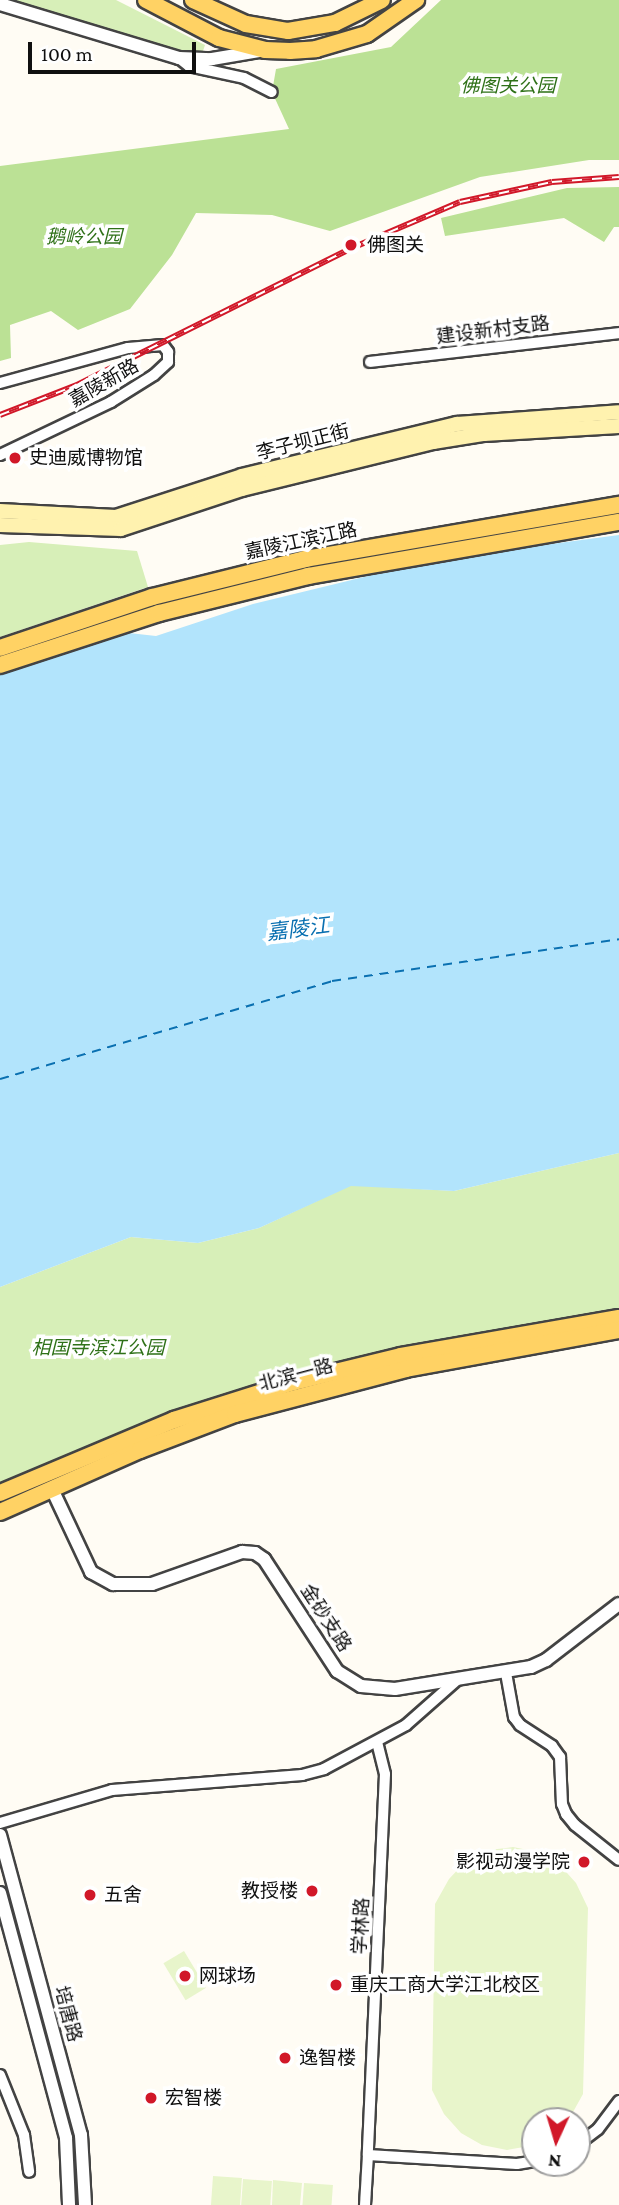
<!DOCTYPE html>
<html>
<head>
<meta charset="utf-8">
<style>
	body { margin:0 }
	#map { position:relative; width:619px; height:2205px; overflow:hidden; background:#fffcf4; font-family:"Crimson Pro","Noto Sans SC",serif }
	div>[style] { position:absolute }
	.green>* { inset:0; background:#d7efb8 }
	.forest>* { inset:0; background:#bbe195 }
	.pitch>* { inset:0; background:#e8f5cb; transform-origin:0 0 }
	.water>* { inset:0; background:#b2e4fc }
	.ferry>* { height:2px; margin-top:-1px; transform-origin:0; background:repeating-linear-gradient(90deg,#0a70b1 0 9px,transparent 0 16px) }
	.roads { filter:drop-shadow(2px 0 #434343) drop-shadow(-2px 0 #434343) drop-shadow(0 2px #434343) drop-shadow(0 -2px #434343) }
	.minor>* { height:10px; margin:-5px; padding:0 5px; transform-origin:5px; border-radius:5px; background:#fff }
	.tertiary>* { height:12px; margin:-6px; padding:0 6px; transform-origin:6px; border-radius:6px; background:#fff }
	.secondary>* { height:14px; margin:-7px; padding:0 7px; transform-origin:7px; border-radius:7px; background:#fff2af }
	.primary>* { height:16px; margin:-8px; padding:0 8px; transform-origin:8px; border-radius:8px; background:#ffd264 }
	.rail>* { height:6px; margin-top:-3px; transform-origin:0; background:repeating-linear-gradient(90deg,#fff 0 10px,#d11829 0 20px); box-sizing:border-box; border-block:2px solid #d11829 }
	.dots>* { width:19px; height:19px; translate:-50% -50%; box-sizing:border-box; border:4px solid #fff; border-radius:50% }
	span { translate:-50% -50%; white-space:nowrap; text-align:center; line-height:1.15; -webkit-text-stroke:7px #fff; paint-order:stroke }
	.park-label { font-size:19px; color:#2f7118; font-style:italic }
	.poi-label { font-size:19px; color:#101010 }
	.left { translate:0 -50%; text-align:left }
	.right { translate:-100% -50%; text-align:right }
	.street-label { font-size:19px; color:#101010 }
	.water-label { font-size:21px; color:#0a70b1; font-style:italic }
	.north { position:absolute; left:521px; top:2107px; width:70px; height:70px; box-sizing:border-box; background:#fff; border:2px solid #9f9f9f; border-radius:50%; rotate:184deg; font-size:19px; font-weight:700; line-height:28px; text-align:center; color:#101010 }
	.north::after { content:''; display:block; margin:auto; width:24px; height:32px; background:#d11829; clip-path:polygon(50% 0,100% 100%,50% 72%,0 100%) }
	.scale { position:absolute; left:28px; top:42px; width:168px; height:32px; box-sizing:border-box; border:4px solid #101010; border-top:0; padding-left:9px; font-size:21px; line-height:24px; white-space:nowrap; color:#101010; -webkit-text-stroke:5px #fff; paint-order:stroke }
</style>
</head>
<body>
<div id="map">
	<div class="green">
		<div style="clip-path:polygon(10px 0,116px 0,205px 45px,202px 54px,179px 52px)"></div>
		<div style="clip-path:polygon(29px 542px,137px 551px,148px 587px,0 637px,0 545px)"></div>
		<div style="clip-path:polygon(619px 1153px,619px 1311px,400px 1351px,0 1486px,0 1287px,131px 1237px,198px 1243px,259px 1228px,351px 1185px,454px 1191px)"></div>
	</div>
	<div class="forest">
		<div style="clip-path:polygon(441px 0,619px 0,619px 160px,589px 160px,480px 177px,330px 231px,272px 215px,196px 213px,172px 255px,130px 309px,78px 330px,51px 311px,10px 325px,11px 358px,0 361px,0 166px,289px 129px,272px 92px,276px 69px,391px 47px)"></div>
		<div style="clip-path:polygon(619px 187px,619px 227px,614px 227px,604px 242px,564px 218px,445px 236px,441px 218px,567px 188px)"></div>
	</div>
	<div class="pitch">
		<div style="clip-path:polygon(513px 1847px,538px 1852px,559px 1864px,576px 1883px,588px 1908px,583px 2094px,568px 2121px,535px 2121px,535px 2145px,507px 2150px,482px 2145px,461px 2133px,444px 2114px,432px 2090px,435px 1904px,449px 1879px,466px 1861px,489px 1850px)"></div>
		<div style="left:184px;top:1951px;width:43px;height:24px;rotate:59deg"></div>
		<div style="left:213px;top:2176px;width:29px;height:29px;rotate:4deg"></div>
		<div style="left:243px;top:2179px;width:29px;height:26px;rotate:4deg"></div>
		<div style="clip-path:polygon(273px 2180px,302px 2183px,300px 2205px,272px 2205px)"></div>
		<div style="left:304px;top:2183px;width:29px;height:22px;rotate:4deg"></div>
	</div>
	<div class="water">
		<div style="clip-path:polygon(619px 535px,619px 1153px,454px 1191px,351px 1186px,259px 1228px,198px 1243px,131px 1237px,0 1287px,0 654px,66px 626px,156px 636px,253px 604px,438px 559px)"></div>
	</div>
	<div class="ferry">
		<div style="left:0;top:1079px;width:346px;rotate:-16.4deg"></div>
		<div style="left:332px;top:981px;width:290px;rotate:-8.3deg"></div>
	</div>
	<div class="roads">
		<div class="minor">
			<div style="left:179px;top:58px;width:13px;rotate:39deg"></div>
			<div style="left:189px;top:66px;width:56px;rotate:12.3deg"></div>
			<div style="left:244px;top:78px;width:31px;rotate:27deg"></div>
			<div style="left:370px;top:362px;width:251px;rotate:-6.6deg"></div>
			<div style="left:0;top:383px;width:133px;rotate:-15.3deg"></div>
			<div style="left:128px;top:348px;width:35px;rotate:-5deg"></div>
			<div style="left:163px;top:345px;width:9px;rotate:54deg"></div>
			<div style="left:168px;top:352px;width:10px;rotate:90deg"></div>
			<div style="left:168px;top:362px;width:19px;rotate:137deg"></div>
			<div style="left:154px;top:375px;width:51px;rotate:147.9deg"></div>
			<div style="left:111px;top:402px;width:123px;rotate:154.5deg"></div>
			<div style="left:506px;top:1673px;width:45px;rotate:79.7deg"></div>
			<div style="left:514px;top:1717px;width:10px;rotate:53deg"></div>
			<div style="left:520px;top:1725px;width:38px;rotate:33deg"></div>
			<div style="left:552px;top:1746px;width:14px;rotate:54deg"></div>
			<div style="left:560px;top:1757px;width:47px;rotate:87.6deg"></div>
			<div style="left:562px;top:1804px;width:11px;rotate:68deg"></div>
			<div style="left:566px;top:1814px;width:14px;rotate:51deg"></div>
			<div style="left:575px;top:1825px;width:56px;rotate:38.5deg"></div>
			<div style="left:377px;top:1742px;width:33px;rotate:76deg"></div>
			<div style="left:385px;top:1774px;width:381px;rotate:92.6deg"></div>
			<div style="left:368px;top:2155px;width:149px;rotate:3.5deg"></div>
			<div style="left:517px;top:2164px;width:18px;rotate:-9deg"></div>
			<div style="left:0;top:1823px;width:117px;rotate:-16.4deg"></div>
			<div style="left:112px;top:1790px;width:191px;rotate:-4.5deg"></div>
			<div style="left:302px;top:1775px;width:23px;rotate:-15deg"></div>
			<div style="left:324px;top:1769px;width:93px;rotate:-28.2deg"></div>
			<div style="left:406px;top:1725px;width:68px;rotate:-41.4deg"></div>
			<div style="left:0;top:2075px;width:65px;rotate:68.2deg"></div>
			<div style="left:24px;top:2135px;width:37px;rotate:82deg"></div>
			<div style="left:577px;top:2145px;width:26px;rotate:-37deg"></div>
			<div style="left:598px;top:2129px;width:35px;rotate:-53deg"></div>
			<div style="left:365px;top:2205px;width:50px;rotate:-86.6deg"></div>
		</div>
		<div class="tertiary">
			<div style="left:0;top:4px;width:187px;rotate:16.8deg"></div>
			<div style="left:179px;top:58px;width:33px;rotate:2deg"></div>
			<div style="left:212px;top:59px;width:49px;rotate:-9.5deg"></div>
			<div style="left:52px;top:1489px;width:92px;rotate:64.8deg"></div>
			<div style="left:91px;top:1572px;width:25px;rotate:29deg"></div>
			<div style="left:113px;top:1584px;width:39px"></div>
			<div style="left:152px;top:1584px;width:96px;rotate:-19.6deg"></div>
			<div style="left:242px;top:1552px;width:13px;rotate:4deg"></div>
			<div style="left:255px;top:1553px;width:11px;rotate:34deg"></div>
			<div style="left:264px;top:1559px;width:134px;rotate:56.9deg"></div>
			<div style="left:337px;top:1671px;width:28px;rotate:32deg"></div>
			<div style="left:361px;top:1686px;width:34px;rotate:5deg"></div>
			<div style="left:395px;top:1689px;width:138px;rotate:-9.2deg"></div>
			<div style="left:531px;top:1667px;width:17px;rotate:-25deg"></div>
			<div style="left:546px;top:1660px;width:92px;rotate:-37.5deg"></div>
			<div style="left:0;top:1835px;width:311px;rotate:74.9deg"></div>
			<div style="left:81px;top:2135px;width:70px;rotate:86.7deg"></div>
			<div style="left:0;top:1893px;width:254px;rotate:74.9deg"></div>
			<div style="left:66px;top:2138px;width:67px;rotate:87.4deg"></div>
		</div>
		<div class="secondary">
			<div style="left:0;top:511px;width:116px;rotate:3deg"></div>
			<div style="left:116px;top:517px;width:133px;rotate:-18deg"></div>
			<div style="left:242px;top:476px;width:221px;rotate:-13.6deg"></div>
			<div style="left:457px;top:424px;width:162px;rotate:-4.2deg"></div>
			<div style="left:0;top:525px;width:121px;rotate:1.9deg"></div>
			<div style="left:121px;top:529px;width:127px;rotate:-18.3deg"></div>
			<div style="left:242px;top:489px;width:197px;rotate:-13.8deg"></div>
			<div style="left:433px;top:442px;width:52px;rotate:-8.9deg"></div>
			<div style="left:484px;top:434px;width:135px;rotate:-3.4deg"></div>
		</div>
		<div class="primary">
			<div style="left:146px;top:0;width:82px;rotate:27.5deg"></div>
			<div style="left:219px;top:38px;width:48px;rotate:14.6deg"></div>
			<div style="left:265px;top:50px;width:25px;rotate:2deg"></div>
			<div style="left:290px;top:51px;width:26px;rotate:-4deg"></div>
			<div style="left:316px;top:49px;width:53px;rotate:-16.4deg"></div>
			<div style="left:367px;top:34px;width:60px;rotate:-34.8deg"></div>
			<div style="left:193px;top:0;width:58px;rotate:24.4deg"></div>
			<div style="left:246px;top:24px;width:43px;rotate:9.5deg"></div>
			<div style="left:288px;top:31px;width:48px;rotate:-9.7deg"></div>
			<div style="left:335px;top:23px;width:52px;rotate:-26.1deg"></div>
			<div style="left:0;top:648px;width:160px;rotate:-18.5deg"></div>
			<div style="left:152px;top:597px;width:158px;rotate:-13.9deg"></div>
			<div style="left:305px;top:559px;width:319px;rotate:-9.8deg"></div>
			<div style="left:0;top:665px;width:167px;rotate:-18.1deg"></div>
			<div style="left:159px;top:613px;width:154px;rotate:-13.9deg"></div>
			<div style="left:308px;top:576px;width:316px;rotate:-9.9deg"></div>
			<div style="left:0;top:1493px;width:189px;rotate:-22.8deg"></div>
			<div style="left:174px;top:1420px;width:126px;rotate:-17.6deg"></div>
			<div style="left:294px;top:1382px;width:110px;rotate:-13.7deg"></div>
			<div style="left:401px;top:1356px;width:221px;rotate:-9.9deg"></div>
			<div style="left:0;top:1512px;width:153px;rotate:-23.9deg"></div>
			<div style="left:140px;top:1450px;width:102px;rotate:-20.8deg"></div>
			<div style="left:235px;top:1414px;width:177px;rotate:-14.7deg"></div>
			<div style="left:406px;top:1369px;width:217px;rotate:-10.4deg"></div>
		</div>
	</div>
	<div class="rail">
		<div style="left:0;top:415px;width:83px;rotate:-21.3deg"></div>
		<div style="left:77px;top:385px;width:307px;rotate:-26.5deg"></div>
		<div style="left:352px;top:248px;width:117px;rotate:-23.1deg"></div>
		<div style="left:460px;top:202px;width:94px;rotate:-12.3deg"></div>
		<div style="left:552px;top:182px;width:67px;rotate:-4.3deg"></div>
	</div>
	<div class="dots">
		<div style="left:351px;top:245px;background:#d11829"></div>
		<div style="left:15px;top:458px;background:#d11829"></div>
		<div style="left:584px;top:1862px;background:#d11829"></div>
		<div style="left:312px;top:1891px;background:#d11829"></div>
		<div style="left:90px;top:1895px;background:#d11829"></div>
		<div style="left:185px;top:1976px;background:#d11829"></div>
		<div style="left:336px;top:1985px;background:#d11829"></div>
		<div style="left:285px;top:2058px;background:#d11829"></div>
		<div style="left:151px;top:2098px;background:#d11829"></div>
	</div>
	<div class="park-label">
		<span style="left:508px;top:86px">佛图关公园</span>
		<span style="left:84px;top:237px">鹅岭公园</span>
		<span style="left:98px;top:1348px">相国寺滨江公园</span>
	</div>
	<div class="poi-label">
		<span class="left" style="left:367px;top:245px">佛图关</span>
		<span class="left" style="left:29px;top:458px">史迪威博物馆</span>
		<span class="right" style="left:570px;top:1862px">影视动漫学院</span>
		<span class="right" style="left:298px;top:1891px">教授楼</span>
		<span class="left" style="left:104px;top:1895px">五舍</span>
		<span class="left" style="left:199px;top:1976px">网球场</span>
		<span class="left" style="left:350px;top:1985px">重庆工商大学江北校区</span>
		<span class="left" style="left:299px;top:2058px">逸智楼</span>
		<span class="left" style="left:165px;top:2098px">宏智楼</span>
	</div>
	<div class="street-label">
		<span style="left:493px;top:330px;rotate:-7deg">建设新村支路</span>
		<span style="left:104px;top:383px;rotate:-30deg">嘉陵新路</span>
		<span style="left:303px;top:442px;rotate:-14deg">李子坝正街</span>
		<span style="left:301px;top:541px;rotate:-12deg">嘉陵江滨江路</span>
		<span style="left:296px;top:1375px;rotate:-15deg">北滨一路</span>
		<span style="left:326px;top:1618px;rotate:57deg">金砂支路</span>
		<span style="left:361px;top:1926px;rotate:-87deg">学林路</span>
		<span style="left:68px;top:2014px;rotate:75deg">培唐路</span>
	</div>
	<div class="water-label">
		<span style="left:298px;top:929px;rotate:-7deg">嘉陵江</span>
	</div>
	<div class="north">N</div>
	<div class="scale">100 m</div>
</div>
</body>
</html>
